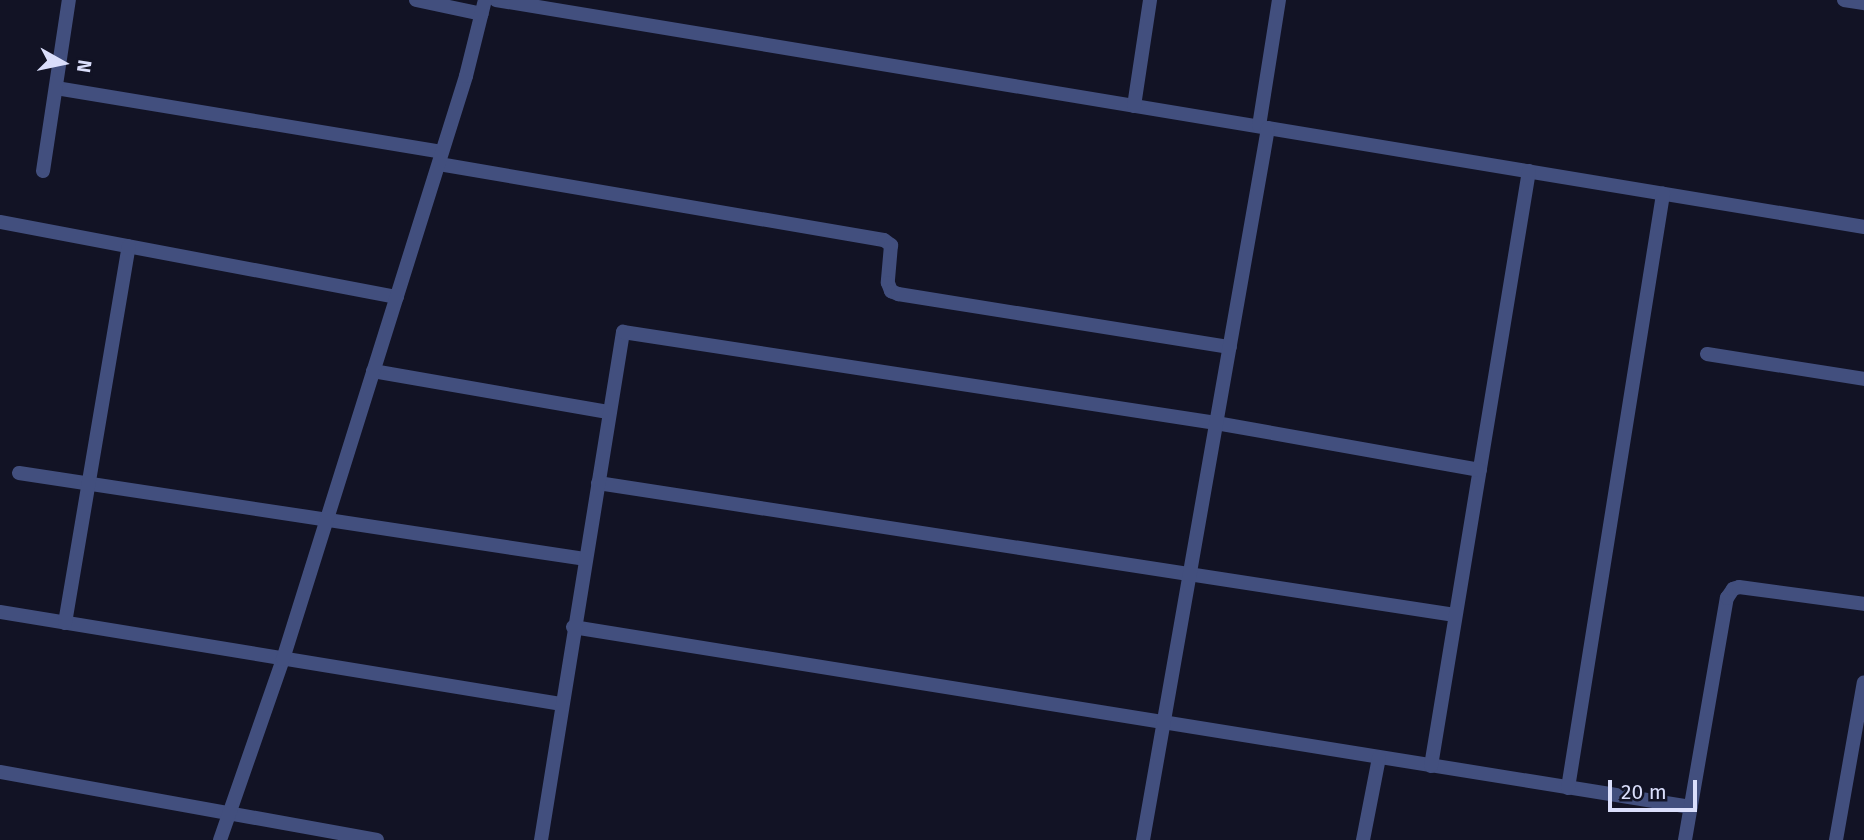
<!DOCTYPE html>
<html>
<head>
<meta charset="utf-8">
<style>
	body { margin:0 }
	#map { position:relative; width:1864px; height:840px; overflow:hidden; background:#121325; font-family:"Fira Sans",sans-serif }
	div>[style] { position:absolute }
	.minor>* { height:14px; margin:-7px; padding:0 7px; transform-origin:7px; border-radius:7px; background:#424f7e }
	.tertiary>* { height:14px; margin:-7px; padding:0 7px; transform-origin:7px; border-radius:7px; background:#424f7e }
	span { translate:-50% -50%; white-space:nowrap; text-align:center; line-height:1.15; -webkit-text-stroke:5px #121325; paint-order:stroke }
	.north { position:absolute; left:28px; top:28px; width:70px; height:70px; -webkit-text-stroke:5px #121325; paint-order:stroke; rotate:99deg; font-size:19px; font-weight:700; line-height:28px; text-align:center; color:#dadefb }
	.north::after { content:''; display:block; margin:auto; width:24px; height:32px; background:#dadefb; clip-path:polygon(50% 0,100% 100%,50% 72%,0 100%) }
	.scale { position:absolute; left:1608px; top:780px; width:89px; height:32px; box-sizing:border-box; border:4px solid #dadefb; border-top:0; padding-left:9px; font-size:21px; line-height:24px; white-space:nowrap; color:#dadefb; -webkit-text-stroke:5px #121325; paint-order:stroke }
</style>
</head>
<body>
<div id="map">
	<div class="minor">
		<div style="left:416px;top:0;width:67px;rotate:12deg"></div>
		<div style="left:496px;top:0;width:1387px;rotate:9.42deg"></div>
		<div style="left:1844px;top:0;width:20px;rotate:9deg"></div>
		<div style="left:56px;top:88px;width:391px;rotate:9.4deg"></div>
		<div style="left:1134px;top:106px;width:107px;rotate:-81.4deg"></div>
		<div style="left:1259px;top:126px;width:128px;rotate:-81deg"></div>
		<div style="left:439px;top:164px;width:451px;rotate:9.7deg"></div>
		<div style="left:884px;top:240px;width:9px;rotate:36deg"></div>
		<div style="left:891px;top:245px;width:38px;rotate:95deg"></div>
		<div style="left:888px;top:283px;width:9px;rotate:69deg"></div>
		<div style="left:891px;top:291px;width:8px;rotate:23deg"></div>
		<div style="left:898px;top:294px;width:336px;rotate:9.1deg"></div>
		<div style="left:43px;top:171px;width:173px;rotate:-81.4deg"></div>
		<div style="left:0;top:222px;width:404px;rotate:10.7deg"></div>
		<div style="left:1707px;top:354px;width:159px;rotate:9deg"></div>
		<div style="left:373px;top:371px;width:240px;rotate:9.9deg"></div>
		<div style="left:19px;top:473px;width:572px;rotate:8.64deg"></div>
		<div style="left:598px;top:483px;width:867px;rotate:8.76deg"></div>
		<div style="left:0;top:612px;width:568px;rotate:9.31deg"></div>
		<div style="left:65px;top:623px;width:382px;rotate:-80.4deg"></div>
		<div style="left:573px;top:627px;width:1132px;rotate:9.15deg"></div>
		<div style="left:1431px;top:766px;width:603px;rotate:-80.65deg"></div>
		<div style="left:0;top:772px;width:383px;rotate:10.2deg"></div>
		<div style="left:1568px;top:788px;width:602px;rotate:-80.91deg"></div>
		<div style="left:541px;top:840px;width:515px;rotate:-80.83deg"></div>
		<div style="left:623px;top:332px;width:600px;rotate:8.72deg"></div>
		<div style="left:1216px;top:423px;width:268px;rotate:10.1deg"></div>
		<div style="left:1143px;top:840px;width:723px;rotate:-80.04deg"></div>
		<div style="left:1363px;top:840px;width:84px;rotate:-79deg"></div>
		<div style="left:1685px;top:840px;width:246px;rotate:-80.2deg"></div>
		<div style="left:1727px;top:598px;width:11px;rotate:-56deg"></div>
		<div style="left:1733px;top:589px;width:6px;rotate:-18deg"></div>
		<div style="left:1739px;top:587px;width:126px;rotate:7.7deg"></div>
		<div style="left:1836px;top:840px;width:160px;rotate:-80deg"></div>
	</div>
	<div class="tertiary">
		<div style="left:220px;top:840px;width:192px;rotate:-70.8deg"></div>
		<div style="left:283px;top:659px;width:611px;rotate:-72.57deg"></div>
		<div style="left:466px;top:76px;width:78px;rotate:-76deg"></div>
	</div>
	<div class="north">N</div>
	<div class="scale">20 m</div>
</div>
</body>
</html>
